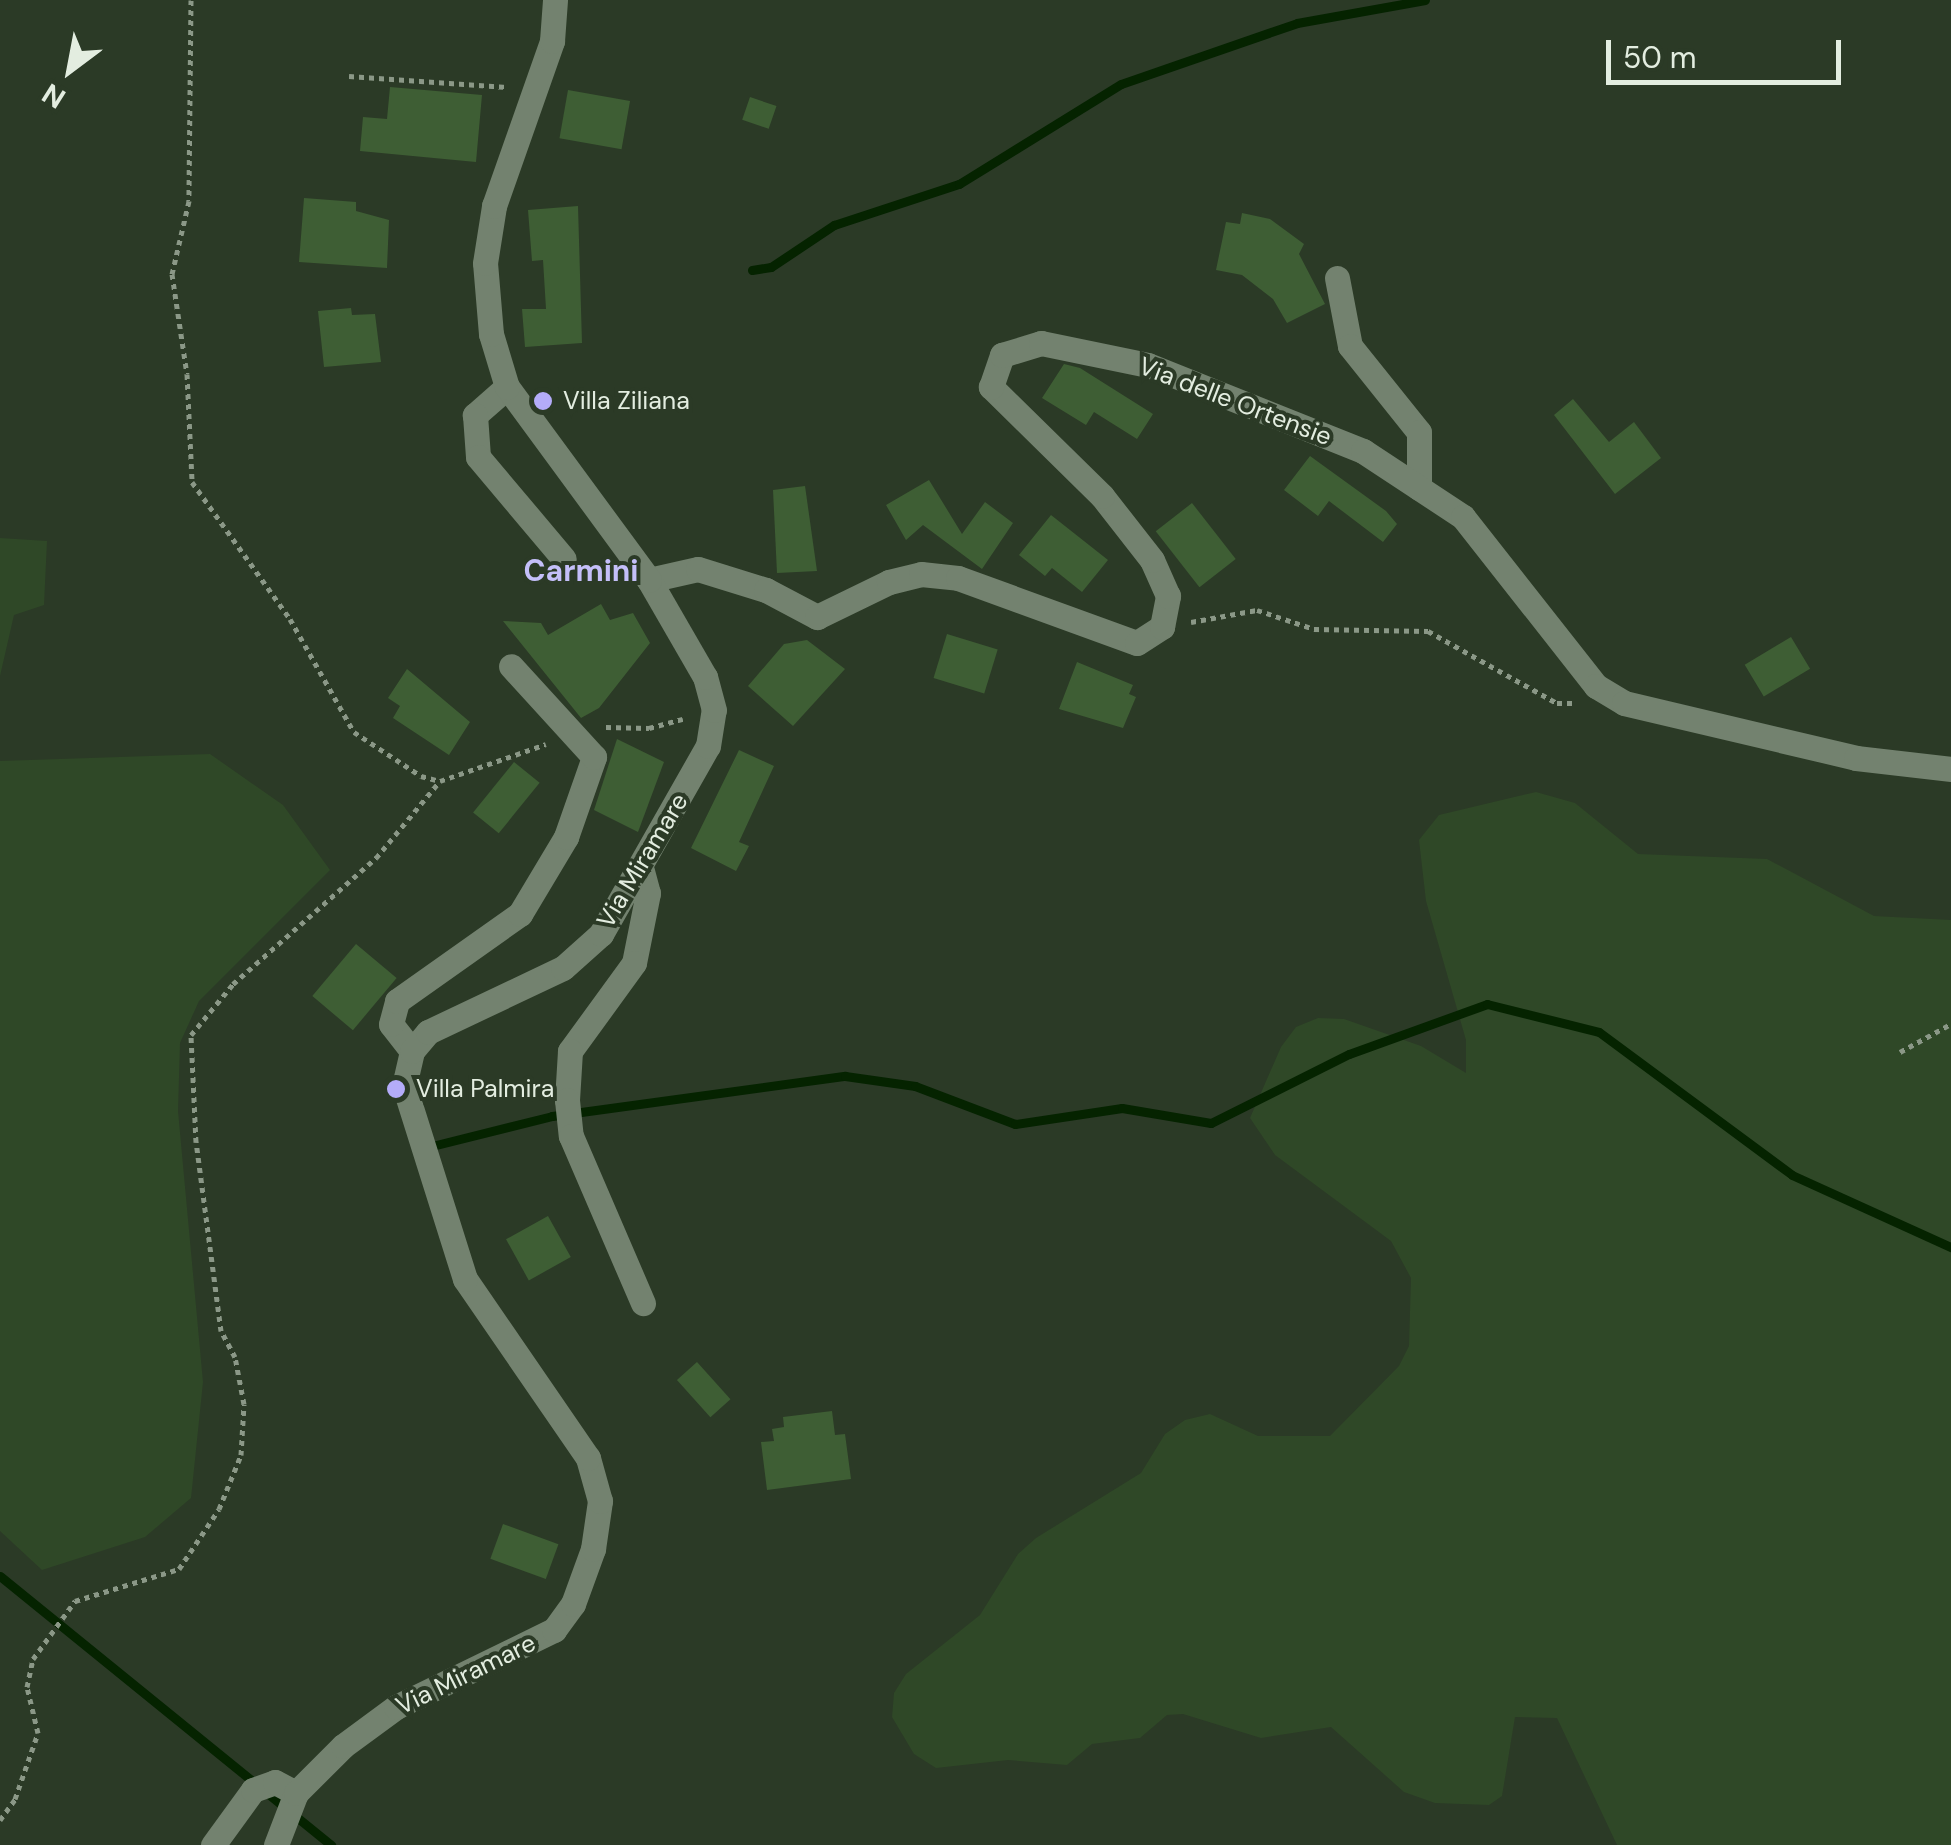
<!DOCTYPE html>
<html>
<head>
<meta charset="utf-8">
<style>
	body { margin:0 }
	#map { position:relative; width:1951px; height:1845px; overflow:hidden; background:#2b3a26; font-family:"DM Sans",sans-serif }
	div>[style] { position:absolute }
	.green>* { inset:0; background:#2f4827 }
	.stream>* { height:9px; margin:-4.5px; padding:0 4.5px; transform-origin:4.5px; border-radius:4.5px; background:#052300 }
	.building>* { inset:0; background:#3e5e34; transform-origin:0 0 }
	.path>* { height:5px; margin-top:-2.5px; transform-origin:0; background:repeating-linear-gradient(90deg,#8b9887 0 5px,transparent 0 10px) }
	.minor>* { height:25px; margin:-12.5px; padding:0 12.5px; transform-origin:12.5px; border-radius:12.5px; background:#73826f }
	.dots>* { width:28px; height:28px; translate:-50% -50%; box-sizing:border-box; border:5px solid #2b3a26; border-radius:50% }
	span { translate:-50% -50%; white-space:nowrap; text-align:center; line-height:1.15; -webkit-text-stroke:8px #2b3a26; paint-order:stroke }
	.poi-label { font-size:25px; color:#e3ede0 }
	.left { translate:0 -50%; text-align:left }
	.street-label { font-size:25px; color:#e3ede0 }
	.quarter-label { font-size:30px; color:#c4bff9; font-weight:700 }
	.north { position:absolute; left:20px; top:20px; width:100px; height:100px; -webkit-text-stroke:8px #2b3a26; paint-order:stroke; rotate:212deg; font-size:28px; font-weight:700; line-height:40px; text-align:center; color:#e3ede0 }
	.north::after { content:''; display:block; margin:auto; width:35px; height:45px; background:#e3ede0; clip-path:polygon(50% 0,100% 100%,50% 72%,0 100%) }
	.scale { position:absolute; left:1606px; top:40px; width:235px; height:45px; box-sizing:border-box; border:5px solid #e3ede0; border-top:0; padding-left:12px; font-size:30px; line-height:35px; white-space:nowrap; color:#e3ede0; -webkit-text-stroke:8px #2b3a26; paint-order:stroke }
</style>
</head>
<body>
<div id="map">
	<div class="green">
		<div style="clip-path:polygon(0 538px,47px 541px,44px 605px,14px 615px,0 676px)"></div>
		<div style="clip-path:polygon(210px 754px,283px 805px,330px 870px,199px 1001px,180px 1043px,178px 1111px,203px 1382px,191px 1498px,145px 1537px,42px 1570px,0 1531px,0 761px)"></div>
		<div style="clip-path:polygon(1536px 792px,1575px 803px,1638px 854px,1767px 859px,1874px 916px,1951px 920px,1951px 1845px,1617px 1845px,1557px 1718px,1515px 1717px,1502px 1796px,1489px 1805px,1435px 1803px,1404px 1792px,1331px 1727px,1261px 1738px,1183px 1714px,1167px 1715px,1140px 1738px,1092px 1744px,1067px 1765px,1008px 1760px,936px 1768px,914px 1754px,892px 1717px,894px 1693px,906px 1674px,980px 1615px,1018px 1554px,1036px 1538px,1141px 1473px,1165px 1434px,1185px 1420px,1210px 1414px,1258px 1436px,1330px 1436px,1399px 1366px,1409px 1346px,1411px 1278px,1391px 1241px,1275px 1155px,1250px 1118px,1281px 1047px,1296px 1027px,1318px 1018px,1344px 1019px,1421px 1046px,1466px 1073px,1466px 1040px,1426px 901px,1419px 840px,1439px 815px)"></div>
	</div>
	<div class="stream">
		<div style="left:752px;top:270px;width:19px;rotate:-9deg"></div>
		<div style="left:771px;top:267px;width:76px;rotate:-33.7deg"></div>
		<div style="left:834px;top:225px;width:132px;rotate:-18.2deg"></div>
		<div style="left:959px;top:184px;width:190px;rotate:-31.7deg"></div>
		<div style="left:1121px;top:84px;width:186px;rotate:-19.1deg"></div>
		<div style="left:1297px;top:23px;width:130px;rotate:-10.2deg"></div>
		<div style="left:432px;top:1146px;width:124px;rotate:-14deg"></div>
		<div style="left:552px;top:1116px;width:296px;rotate:-7.8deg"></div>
		<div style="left:845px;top:1076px;width:71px;rotate:8.1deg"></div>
		<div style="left:915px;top:1086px;width:107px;rotate:20.8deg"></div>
		<div style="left:1015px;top:1124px;width:108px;rotate:-8.5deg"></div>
		<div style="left:1122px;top:1108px;width:90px;rotate:9.6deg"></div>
		<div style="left:1211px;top:1123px;width:154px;rotate:-26.6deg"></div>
		<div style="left:1349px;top:1054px;width:147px;rotate:-19.9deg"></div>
		<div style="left:1487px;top:1004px;width:115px;rotate:14deg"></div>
		<div style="left:1599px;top:1032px;width:240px;rotate:36.5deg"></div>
		<div style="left:1792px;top:1175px;width:175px;rotate:24.4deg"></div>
		<div style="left:0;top:1576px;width:427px;rotate:39.1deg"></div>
	</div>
	<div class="building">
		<div style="clip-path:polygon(390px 87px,482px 95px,476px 162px,360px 151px,363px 117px,387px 119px)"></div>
		<div style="left:568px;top:90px;width:63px;height:49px;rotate:10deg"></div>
		<div style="left:750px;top:97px;width:28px;height:24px;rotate:19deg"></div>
		<div style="clip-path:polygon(304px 198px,356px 202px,356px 211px,389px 220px,387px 268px,299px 262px)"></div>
		<div style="clip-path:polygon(578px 206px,582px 343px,525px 347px,522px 309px,546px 309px,543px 260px,532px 261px,528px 210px)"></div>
		<div style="clip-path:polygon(1242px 213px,1270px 219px,1304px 244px,1299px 254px,1325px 304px,1287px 323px,1273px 299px,1242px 275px,1216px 270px,1226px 222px,1240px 224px)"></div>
		<div style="clip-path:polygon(351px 308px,352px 315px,375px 314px,381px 362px,324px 367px,318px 311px)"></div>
		<div style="clip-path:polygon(1064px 364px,1080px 368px,1153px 414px,1137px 439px,1094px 412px,1086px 425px,1042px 398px)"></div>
		<div style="clip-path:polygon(1573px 399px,1609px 442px,1634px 422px,1661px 458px,1615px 494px,1554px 415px)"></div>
		<div style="clip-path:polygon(1310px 456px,1386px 511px,1397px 524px,1383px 542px,1329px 501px,1318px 516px,1284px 490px)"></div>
		<div style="clip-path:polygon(929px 480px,962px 534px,985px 502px,1013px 523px,982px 569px,923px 525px,906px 540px,886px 505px)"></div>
		<div style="clip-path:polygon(805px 486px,817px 571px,777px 573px,773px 490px)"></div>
		<div style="left:1192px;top:503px;width:71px;height:46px;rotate:52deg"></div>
		<div style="clip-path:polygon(1051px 515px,1108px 560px,1082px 592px,1052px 568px,1045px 576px,1019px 555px)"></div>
		<div style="clip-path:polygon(601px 604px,610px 620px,633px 613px,650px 643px,599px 708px,581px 718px,503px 621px,541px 623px,548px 635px)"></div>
		<div style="left:947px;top:634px;width:53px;height:46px;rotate:17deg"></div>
		<div style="left:1791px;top:637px;width:37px;height:54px;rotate:59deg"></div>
		<div style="clip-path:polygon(807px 640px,845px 669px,793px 726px,748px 686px,784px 644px)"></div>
		<div style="clip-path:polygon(1077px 662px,1133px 685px,1129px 694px,1136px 697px,1123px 728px,1059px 709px)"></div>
		<div style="clip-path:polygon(407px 669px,470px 722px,449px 755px,393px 718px,400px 706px,388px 698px)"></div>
		<div style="clip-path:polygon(617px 739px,664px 762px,638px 832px,594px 810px)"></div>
		<div style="clip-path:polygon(739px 750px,774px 766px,739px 842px,749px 846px,736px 871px,691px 848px)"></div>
		<div style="left:514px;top:762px;width:33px;height:65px;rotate:39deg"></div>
		<div style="left:356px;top:944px;width:53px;height:68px;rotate:40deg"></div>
		<div style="left:548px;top:1216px;width:47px;height:48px;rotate:61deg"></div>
		<div style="left:697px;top:1362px;width:50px;height:27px;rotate:48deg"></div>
		<div style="clip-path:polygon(832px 1411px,835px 1435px,845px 1434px,851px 1479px,767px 1490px,761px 1442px,774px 1441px,772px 1429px,784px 1427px,783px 1417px)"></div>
		<div style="left:503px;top:1524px;width:59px;height:37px;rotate:20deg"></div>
	</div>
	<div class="path">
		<div style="left:191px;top:0;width:201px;rotate:90.6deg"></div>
		<div style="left:189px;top:201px;width:75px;rotate:103.1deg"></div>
		<div style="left:172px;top:274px;width:101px;rotate:81.5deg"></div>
		<div style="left:187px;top:374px;width:108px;rotate:87.3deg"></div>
		<div style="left:192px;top:482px;width:168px;rotate:54.4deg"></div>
		<div style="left:290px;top:619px;width:130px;rotate:60.5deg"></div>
		<div style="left:354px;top:732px;width:80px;rotate:33.3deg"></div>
		<div style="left:421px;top:776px;width:20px;rotate:15deg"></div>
		<div style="left:349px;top:76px;width:158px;rotate:4deg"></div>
		<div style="left:1191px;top:622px;width:67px;rotate:-10.3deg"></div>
		<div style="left:1257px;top:610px;width:60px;rotate:18.4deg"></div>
		<div style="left:1314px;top:629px;width:114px;rotate:1deg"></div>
		<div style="left:1428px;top:631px;width:148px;rotate:29.2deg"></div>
		<div style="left:1557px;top:703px;width:19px"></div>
		<div style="left:606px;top:727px;width:43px;rotate:1.3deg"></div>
		<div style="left:649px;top:728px;width:35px;rotate:-15deg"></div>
		<div style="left:440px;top:781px;width:112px;rotate:-19.2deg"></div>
		<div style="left:1900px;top:1052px;width:58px;rotate:-28.8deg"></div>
		<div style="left:0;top:1820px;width:26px;rotate:-54deg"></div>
		<div style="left:15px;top:1799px;width:70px;rotate:-70.8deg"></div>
		<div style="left:38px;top:1733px;width:47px;rotate:-103.4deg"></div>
		<div style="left:27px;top:1687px;width:29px;rotate:-78deg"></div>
		<div style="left:33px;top:1659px;width:72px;rotate:-54.1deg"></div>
		<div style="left:75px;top:1601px;width:109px;rotate:-17.1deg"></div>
		<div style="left:179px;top:1569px;width:72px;rotate:-56.3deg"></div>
		<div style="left:219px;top:1509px;width:58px;rotate:-67.8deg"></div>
		<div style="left:241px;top:1455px;width:51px;rotate:-86.6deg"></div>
		<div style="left:244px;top:1404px;width:48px;rotate:-100.8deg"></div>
		<div style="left:235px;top:1357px;width:30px;rotate:-118deg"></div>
		<div style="left:221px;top:1331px;width:191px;rotate:-97.5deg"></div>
		<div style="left:196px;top:1142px;width:107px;rotate:-92.7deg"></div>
		<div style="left:191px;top:1035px;width:66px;rotate:-50.5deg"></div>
		<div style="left:233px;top:984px;width:191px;rotate:-41.4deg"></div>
		<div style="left:376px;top:858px;width:100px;rotate:-50.3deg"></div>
	</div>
	<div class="minor">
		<div style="left:1337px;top:278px;width:69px;rotate:79.2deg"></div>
		<div style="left:1350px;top:346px;width:110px;rotate:51.3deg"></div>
		<div style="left:1419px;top:432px;width:56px;rotate:90deg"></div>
		<div style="left:507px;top:387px;width:43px;rotate:138.8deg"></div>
		<div style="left:475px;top:415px;width:42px;rotate:85.9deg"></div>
		<div style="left:478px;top:457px;width:133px;rotate:49.9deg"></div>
		<div style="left:649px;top:580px;width:50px;rotate:-12.7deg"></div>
		<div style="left:698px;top:569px;width:71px;rotate:17.2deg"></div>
		<div style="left:766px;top:590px;width:58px;rotate:27.9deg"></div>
		<div style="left:817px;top:617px;width:80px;rotate:-25.9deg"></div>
		<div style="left:889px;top:582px;width:33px;rotate:-14deg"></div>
		<div style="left:921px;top:574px;width:37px;rotate:6deg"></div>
		<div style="left:958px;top:578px;width:190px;rotate:20deg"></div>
		<div style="left:1137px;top:643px;width:30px;rotate:-33deg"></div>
		<div style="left:1162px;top:627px;width:32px;rotate:-79deg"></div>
		<div style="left:1168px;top:596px;width:39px;rotate:-114deg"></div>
		<div style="left:1152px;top:560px;width:81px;rotate:-128deg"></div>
		<div style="left:1102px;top:496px;width:156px;rotate:-135.5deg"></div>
		<div style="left:991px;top:387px;width:34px;rotate:-71deg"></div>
		<div style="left:1002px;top:355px;width:41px;rotate:-17.1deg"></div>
		<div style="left:1041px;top:343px;width:109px;rotate:11.6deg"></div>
		<div style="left:1148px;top:365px;width:232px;rotate:21.8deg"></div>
		<div style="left:1363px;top:451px;width:120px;rotate:33.4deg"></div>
		<div style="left:1463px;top:517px;width:215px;rotate:51.8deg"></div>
		<div style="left:1596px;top:686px;width:33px;rotate:31deg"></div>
		<div style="left:1624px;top:703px;width:238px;rotate:13.3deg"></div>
		<div style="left:1856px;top:758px;width:96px;rotate:6.6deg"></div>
		<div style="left:642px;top:871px;width:23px;rotate:75deg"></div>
		<div style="left:648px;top:893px;width:71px;rotate:101.3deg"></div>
		<div style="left:634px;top:963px;width:109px;rotate:126deg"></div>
		<div style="left:570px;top:1051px;width:49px;rotate:93.5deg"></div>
		<div style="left:567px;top:1100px;width:36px;rotate:84deg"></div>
		<div style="left:571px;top:1136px;width:182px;rotate:66.7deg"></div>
		<div style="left:412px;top:1051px;width:34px;rotate:-128deg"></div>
		<div style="left:391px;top:1024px;width:24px;rotate:-75deg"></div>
		<div style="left:397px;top:1001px;width:151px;rotate:-35.3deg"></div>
		<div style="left:520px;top:914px;width:90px;rotate:-59.1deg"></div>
		<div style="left:566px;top:837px;width:85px;rotate:-70.7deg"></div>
		<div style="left:594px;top:757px;width:123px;rotate:-132.4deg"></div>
		<div style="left:213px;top:1845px;width:68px;rotate:-54deg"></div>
		<div style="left:253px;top:1790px;width:23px;rotate:-20deg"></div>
		<div style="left:275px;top:1782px;width:24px;rotate:28deg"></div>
		<div style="left:276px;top:1845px;width:56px;rotate:-69deg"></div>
		<div style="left:296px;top:1793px;width:66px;rotate:-45deg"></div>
		<div style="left:343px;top:1746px;width:66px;rotate:-36.3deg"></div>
		<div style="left:396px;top:1707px;width:176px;rotate:-26deg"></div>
		<div style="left:554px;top:1630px;width:32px;rotate:-54deg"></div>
		<div style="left:573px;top:1604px;width:59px;rotate:-70deg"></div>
		<div style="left:593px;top:1549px;width:49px;rotate:-81.7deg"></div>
		<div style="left:600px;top:1501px;width:45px;rotate:-105.6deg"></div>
		<div style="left:588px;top:1458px;width:217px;rotate:-124.5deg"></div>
		<div style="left:465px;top:1279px;width:202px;rotate:-107.5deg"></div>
		<div style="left:404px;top:1086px;width:36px;rotate:-77deg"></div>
		<div style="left:412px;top:1051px;width:25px;rotate:-50deg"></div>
		<div style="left:428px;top:1032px;width:149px;rotate:-25.4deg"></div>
		<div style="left:563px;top:968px;width:51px;rotate:-41.8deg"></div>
		<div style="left:601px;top:934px;width:216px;rotate:-60.4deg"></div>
		<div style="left:708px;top:746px;width:36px;rotate:-81deg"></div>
		<div style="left:714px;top:710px;width:34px;rotate:-105deg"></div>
		<div style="left:705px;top:677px;width:112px;rotate:-120deg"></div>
		<div style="left:649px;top:580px;width:240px;rotate:-126.3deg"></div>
		<div style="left:507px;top:387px;width:55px;rotate:-106.8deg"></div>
		<div style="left:491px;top:334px;width:71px;rotate:-94.8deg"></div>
		<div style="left:485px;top:263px;width:58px;rotate:-81deg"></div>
		<div style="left:494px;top:206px;width:175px;rotate:-70.6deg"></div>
		<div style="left:552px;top:41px;width:41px;rotate:-85.8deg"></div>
	</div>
	<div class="dots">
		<div style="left:543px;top:401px;background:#b4acf9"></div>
		<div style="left:396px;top:1089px;background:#b4acf9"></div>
	</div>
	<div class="poi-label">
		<span class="left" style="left:563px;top:401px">Villa Ziliana</span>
		<span class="left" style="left:416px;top:1089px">Villa Palmira</span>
	</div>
	<div class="street-label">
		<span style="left:1235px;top:402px;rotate:21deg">Via delle Ortensie</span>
		<span style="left:643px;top:861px;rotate:-59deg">Via Miramare</span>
		<span style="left:466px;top:1675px;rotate:-26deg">Via Miramare</span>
	</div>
	<div class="quarter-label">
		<span style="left:581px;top:571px">Carmini</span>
	</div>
	<div class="north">N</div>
	<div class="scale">50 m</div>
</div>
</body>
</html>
